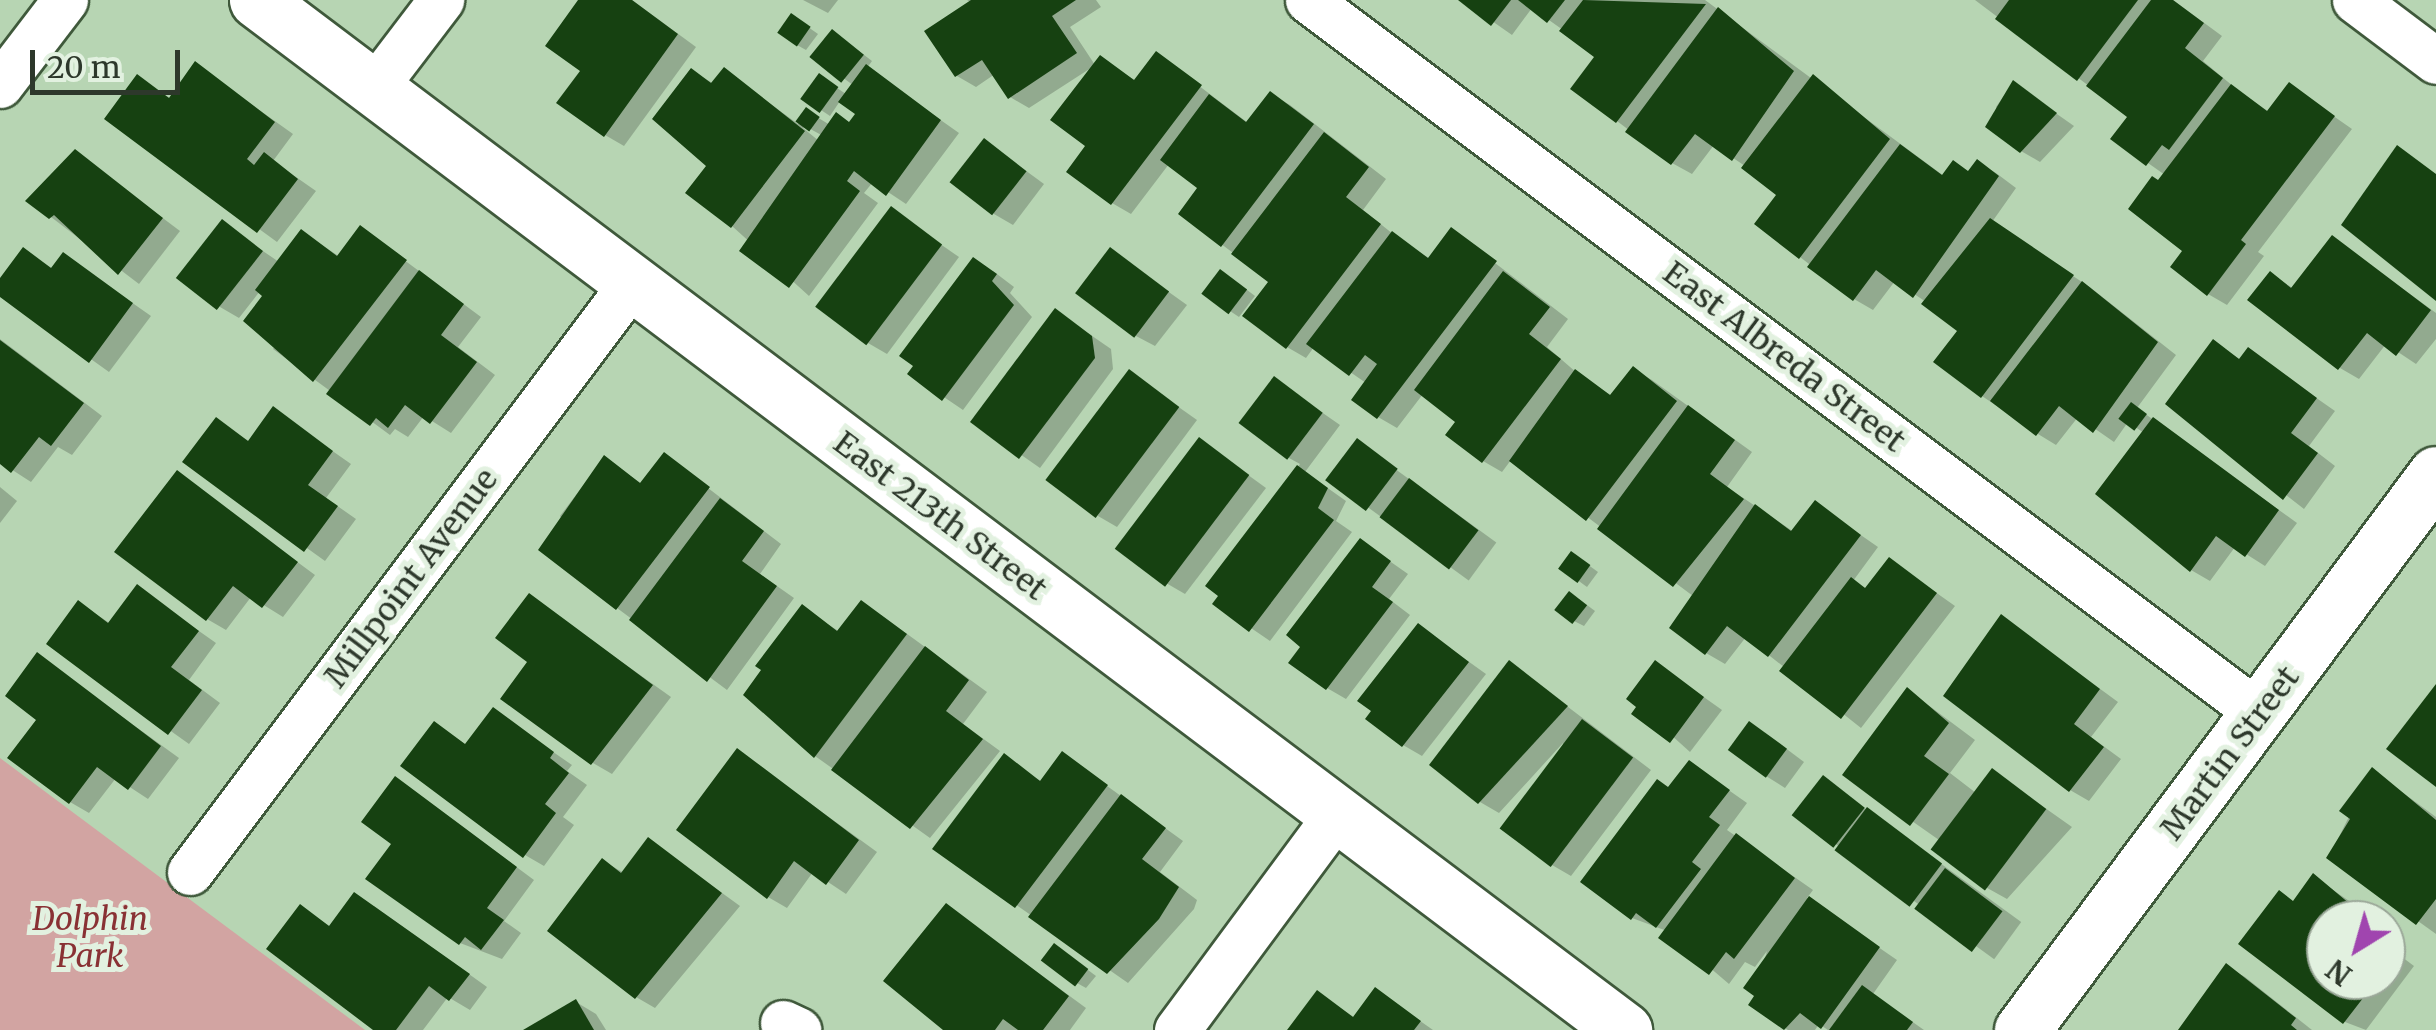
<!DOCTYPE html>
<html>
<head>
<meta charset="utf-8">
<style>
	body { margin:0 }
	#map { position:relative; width:2436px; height:1030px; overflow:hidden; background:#b7d5b3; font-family:Merriweather,serif }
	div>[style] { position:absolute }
	.green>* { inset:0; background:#d2a4a2 }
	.shadow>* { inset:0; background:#0003; transform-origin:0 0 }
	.building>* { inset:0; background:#164111; transform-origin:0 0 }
	.roads { filter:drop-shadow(2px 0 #3f593b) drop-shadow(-2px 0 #3f593b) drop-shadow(0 2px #3f593b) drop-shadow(0 -2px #3f593b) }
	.minor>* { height:45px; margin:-22.5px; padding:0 22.5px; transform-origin:22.5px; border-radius:22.5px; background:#fff }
	.tertiary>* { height:55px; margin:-27.5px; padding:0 27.5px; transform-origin:27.5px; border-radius:27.5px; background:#fff }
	span { translate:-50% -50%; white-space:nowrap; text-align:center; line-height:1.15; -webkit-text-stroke:10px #e2f1e0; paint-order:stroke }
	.street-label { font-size:32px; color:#2d382b }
	.park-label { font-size:32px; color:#893134; font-style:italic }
	.north { position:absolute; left:2306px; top:900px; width:100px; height:100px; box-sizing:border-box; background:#e2f1e0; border:2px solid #9aa798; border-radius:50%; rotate:217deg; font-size:28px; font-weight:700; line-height:40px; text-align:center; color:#2d382b }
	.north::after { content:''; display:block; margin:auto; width:35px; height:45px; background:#a045af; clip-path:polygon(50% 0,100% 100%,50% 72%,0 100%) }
	.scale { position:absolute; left:30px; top:50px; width:150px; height:45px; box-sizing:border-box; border:5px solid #2d382b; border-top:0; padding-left:12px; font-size:30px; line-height:35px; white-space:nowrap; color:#2d382b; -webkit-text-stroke:8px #e2f1e0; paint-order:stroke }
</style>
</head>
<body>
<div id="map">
	<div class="green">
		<div style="clip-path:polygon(0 758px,365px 1030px,0 1030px)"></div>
	</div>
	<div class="shadow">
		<div style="clip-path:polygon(581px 0,632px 0,696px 47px,624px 146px,605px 135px)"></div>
		<div style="clip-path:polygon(803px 0,838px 0,828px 13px)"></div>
		<div style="clip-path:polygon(967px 0,1096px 0,1101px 7px,1070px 27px,1095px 65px,1100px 58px,1136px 81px,1157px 54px,1248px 123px,1271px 94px,1290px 105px,1386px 179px,1363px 210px,1398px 238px,1430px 259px,1452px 230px,1568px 319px,1547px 347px,1577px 373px,1612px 396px,1633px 369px,1652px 380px,1752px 452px,1727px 487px,1794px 532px,1816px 504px,1878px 547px,1853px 581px,1867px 589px,1890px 560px,1955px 606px,1861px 728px,1746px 637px,1725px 664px,1706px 653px,1693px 596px,1511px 460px,1502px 472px,1483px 461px,1458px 421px,1423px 394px,1397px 428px,1378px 417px,1366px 383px,1314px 347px,1306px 358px,1287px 347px,1272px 282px,1181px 214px,1201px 188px,1169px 164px,1131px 214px,1112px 203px,1089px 146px,1094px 66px,1029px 108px,1010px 97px,995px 74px,976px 87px,957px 76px,972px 3px)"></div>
		<div style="clip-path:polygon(1462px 0,1705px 0,1944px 176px,1970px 172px,1977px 162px,1996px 173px,2016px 188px,1992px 222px,2091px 288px,2176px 355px,2137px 408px,2297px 523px,2265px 566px,2235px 547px,2210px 581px,2191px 570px,2144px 433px,2128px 422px,2114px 442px,2078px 417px,2056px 445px,2038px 434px,1982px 396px,1961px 331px,1926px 302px,1895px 281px,1873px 310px,1854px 299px,1800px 257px,1780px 194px,1745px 166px,1714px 145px,1692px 174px,1672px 163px,1617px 121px,1597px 57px,1563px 30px,1532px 8px,1512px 35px)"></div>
		<div style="clip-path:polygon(1975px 0,2173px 0,2222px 36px,2203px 61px,2240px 92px,2269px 112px,2289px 85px,2352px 129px,2258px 252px,2264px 256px,2227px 305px,2208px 294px,2186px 250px,2159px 183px,2165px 175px,2114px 139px,2130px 117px)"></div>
		<div style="clip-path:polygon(801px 22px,818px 34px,806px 50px,797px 45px)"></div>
		<div style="clip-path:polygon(evenodd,842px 38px,872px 61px,867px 68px,959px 133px,906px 204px,873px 182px,864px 193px,878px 203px,809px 296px,732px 226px,710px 166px,692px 71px,714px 84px,724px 70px,798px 124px,807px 111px,830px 125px,851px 124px,859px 114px,840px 101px,830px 116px,821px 110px,828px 82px,846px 94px,853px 85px,814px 57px,842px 38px,805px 126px,823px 136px,819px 141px,803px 128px,805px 126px)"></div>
		<div style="clip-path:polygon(196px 65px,293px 134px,273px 161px,316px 191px,277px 242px,107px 118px,138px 77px,171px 99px)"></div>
		<div style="clip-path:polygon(2013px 83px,2074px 126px,2040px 162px,2021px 151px,1996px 107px)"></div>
		<div style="clip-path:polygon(985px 141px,1044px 184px,1013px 225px,994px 214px)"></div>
		<div style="clip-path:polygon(75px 152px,180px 231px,139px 284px,51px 217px)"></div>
		<div style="clip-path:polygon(891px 210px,959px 257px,887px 354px,868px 343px)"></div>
		<div style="clip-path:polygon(222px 223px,279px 262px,302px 232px,340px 257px,361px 228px,481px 317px,458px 347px,495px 375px,451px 433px,424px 416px,408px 437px,395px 429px,390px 435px,273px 349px,277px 343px,266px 295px,260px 291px,239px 318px,220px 307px)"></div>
		<div style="clip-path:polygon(2333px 238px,2436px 313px,2436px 339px,2416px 364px,2386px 344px,2359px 379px,2340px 368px,2271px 274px,2294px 289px)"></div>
		<div style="clip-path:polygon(24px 250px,53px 269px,64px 255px,151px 316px,109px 372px,0 294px,0 282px)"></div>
		<div style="clip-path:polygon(1110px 250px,1187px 305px,1155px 346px,1136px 336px)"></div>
		<div style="clip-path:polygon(993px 271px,1014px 287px,1010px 293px,1032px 317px,963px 410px,910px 374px)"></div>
		<div style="clip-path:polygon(1230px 277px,1255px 296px,1239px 317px,1230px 311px)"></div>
		<div style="clip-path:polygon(1056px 311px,1111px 349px,1113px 369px,1040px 468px,973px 421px)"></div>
		<div style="clip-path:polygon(0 339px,102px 416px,72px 455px,58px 447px,31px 482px,0 462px)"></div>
		<div style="clip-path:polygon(2213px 342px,2241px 360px,2248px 350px,2335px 411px,2309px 446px,2335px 466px,2304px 509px,2169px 404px)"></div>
		<div style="clip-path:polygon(1129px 372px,1197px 420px,1117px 527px,1098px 516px)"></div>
		<div style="clip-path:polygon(1274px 379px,1340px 425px,1305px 472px,1346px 501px,1336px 521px,1352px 532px,1270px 641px,1216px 604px,1222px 596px,1208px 586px,1300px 464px,1289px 458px)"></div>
		<div style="clip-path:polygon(274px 410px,351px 464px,326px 498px,356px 519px,325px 561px,186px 461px,216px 420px,250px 442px)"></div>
		<div style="clip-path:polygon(1200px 440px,1266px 488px,1185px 594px,1166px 583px)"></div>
		<div style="left:1358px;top:442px;width:171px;height:47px;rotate:36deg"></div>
		<div style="clip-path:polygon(665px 455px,781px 544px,760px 574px,794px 598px,727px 690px,617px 608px,560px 516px,604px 458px,642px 484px)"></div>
		<div style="clip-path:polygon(177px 473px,315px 575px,283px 617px,251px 597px,226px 630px,207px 619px)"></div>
		<div style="clip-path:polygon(0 487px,17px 501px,0 523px)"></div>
		<div style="clip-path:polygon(1361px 541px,1408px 574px,1389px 599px,1410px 615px,1346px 699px,1327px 688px)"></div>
		<div style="clip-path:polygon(1580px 559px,1598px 572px,1587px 587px,1561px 568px)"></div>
		<div style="clip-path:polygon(138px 588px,216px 643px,189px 680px,220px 703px,189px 744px,49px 644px,79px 603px,111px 624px)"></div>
		<div style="clip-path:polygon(529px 596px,671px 697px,612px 774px,593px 763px,530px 661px)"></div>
		<div style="clip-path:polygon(1579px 599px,1595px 611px,1584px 626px,1574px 621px)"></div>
		<div style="clip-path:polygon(802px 608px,840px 632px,881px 615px,987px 692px,963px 724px,1000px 751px,930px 838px,815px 756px)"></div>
		<div style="clip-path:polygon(2002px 617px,2118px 702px,2091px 737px,2121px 759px,2089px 801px,2070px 790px)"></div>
		<div style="clip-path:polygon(1419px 626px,1486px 674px,1422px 756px,1403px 745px)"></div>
		<div style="clip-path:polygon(38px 656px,179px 758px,148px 799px,116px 778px,89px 813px,70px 802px,40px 719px)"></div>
		<div style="clip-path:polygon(1510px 663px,1651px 770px,1571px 876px,1552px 865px,1563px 743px,1499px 813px,1480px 802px)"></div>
		<div style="clip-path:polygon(1656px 663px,1722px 710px,1690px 752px,1640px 707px)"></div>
		<div style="clip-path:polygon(1908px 690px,1975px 740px,1950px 773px,1976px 793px,1993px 771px,2072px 827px,2007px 899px,1980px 884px,1939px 840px,1845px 774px)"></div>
		<div style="clip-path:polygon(494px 711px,572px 765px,567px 771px,587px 785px,563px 817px,574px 825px,544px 866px,525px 855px,435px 724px,468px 746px)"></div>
		<div style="clip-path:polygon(1768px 735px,1804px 762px,1785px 788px,1766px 776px)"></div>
		<div style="clip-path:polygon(738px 751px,877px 852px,846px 894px,813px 872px,787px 908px,768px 897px)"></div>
		<div style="clip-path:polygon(1063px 754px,1183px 841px,1160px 872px,1197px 900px,1194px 909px,1128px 983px,935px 848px,1004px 757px,1042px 782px)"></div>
		<div style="clip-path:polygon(1690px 763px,1747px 803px,1727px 830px,1813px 890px,1807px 898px,1897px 960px,1873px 994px,1924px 1030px,1828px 1030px,1819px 1024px,1815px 1030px,1788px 1030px,1752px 1005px,1767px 951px,1755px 967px,1745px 962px,1729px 984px,1667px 931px,1632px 918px,1670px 789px)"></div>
		<div style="clip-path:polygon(2372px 770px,2436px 817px,2436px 934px,2329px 857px)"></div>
		<div style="left:1823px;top:778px;width:245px;height:46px;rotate:36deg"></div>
		<div style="clip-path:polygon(414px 791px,534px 880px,504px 921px,521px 933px,502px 959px,460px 943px,394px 843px)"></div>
		<div style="clip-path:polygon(649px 840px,740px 906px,655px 1008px,636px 997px,603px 861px,624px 873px)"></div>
		<div style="clip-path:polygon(2314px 877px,2377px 920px,2326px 920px,2326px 980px,2386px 980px,2386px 945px,2414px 966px,2366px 1030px,2345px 1022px,2241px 944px,2295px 902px)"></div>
		<div style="clip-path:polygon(374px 906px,487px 987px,470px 1010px,448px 997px,423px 1030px,377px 1030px,301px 908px,331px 927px)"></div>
		<div style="clip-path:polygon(947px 906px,1086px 1008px,1070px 1030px,949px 1030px)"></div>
		<div style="clip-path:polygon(1064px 952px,1096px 976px,1086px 988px,1077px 983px)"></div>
		<div style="clip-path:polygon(2226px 966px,2245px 977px,2312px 1030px,2178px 1030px)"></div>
		<div style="clip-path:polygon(1376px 990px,1433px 1030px,1290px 1030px,1318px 993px,1355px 1018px)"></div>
		<div style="clip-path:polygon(576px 1002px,596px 1014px,606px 1030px,528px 1030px)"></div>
	</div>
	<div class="building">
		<div style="clip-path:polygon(578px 0,632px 0,678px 34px,604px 137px,556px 103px,580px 71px,545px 46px)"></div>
		<div style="clip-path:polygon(971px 0,1076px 0,1052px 16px,1077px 53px,1008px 99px,982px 60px,955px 77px,924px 31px)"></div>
		<div style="clip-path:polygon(1458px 0,1511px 0,1491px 26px)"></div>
		<div style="clip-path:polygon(1518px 0,1565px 0,1547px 23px)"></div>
		<div style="clip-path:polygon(1583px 0,1706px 4px,1616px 123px,1570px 89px,1594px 57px,1559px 31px)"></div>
		<div style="clip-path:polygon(2009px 0,2138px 0,2077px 81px,1995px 19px)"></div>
		<div style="clip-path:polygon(2151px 0,2173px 0,2204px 23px,2185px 48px,2223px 78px,2169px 150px,2162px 145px,2146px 166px,2110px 139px,2127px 117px,2086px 86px)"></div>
		<div style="clip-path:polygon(1718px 7px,1794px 71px,1732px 161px,1695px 134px,1671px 165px,1625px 132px)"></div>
		<div style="left:791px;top:13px;width:24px;height:24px;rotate:35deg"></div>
		<div style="left:832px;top:29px;width:41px;height:36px;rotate:39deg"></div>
		<div style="clip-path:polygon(1156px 51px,1202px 85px,1111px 205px,1066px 172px,1085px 146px,1050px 120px,1100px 55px,1134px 80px)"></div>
		<div style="clip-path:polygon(195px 61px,275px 122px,247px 159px,254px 165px,264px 152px,298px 179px,257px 233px,104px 119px,137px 74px,169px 98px)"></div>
		<div style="clip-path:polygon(866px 64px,941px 120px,886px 196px,854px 171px,847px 181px,860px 191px,789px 288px,739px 251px,836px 112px,849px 122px,855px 114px,838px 102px)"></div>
		<div style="clip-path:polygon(724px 67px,805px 131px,731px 228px,685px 193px,706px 166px,652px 119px,691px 68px,711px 83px)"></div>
		<div style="left:819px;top:73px;width:24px;height:32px;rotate:36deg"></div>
		<div style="clip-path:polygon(1813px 74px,1890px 139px,1799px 259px,1754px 224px,1776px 195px,1741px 168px)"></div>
		<div style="clip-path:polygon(2013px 80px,2057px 113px,2020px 153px,1985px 127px)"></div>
		<div style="clip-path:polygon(2289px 82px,2335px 116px,2241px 240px,2246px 244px,2207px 296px,2170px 267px,2182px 251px,2128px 209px,2152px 176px,2158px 180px,2231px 84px,2267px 111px)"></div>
		<div style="clip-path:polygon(1270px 91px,1314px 124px,1221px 247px,1178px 214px,1197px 188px,1160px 160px,1209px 94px,1246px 122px)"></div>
		<div style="left:806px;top:107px;width:17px;height:18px;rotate:36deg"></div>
		<div style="clip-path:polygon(1324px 132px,1369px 167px,1346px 197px,1381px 224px,1286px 349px,1242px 316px,1268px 282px,1231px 254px)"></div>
		<div style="left:984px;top:138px;width:54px;height:56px;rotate:38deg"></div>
		<div style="clip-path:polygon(1900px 144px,1942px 175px,1953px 160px,1968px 171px,1977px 159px,1999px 176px,1913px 298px,1876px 270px,1853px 301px,1807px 267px)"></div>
		<div style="clip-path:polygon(2397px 145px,2436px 174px,2436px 301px,2341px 225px)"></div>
		<div style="clip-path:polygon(75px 149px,163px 218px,118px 275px,54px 215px,49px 219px,25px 201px)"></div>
		<div style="left:891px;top:206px;width:64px;height:126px;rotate:37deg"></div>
		<div style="clip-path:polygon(1990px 218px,2074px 275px,1981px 398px,1933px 362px,1957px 331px,1921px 304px)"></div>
		<div style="left:222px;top:219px;width:52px;height:75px;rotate:38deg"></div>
		<div style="clip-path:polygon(360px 225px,407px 260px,313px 382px,243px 321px,262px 296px,255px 290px,301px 229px,337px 256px)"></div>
		<div style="clip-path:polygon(1451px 227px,1497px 261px,1377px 419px,1351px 400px,1377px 364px,1365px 355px,1349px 376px,1306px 344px,1392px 231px,1428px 258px)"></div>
		<div style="clip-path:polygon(2332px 235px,2431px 310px,2396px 356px,2367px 333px,2338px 370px,2247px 300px,2270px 271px,2291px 288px)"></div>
		<div style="clip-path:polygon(23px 247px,51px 268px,63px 252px,133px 303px,89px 363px,0 297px,0 278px)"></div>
		<div style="left:1110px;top:247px;width:74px;height:58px;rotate:37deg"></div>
		<div style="clip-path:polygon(973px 257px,997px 274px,992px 281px,1014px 305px,942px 401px,907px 374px,913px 366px,899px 356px)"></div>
		<div style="left:1220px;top:269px;width:34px;height:31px;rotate:37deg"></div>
		<div style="clip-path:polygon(419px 270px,464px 304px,441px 335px,477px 362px,430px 424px,405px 405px,388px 428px,376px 418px,370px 426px,326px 394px)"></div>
		<div style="clip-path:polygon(1503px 271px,1550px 307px,1529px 334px,1561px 359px,1482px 463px,1445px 435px,1455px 422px,1414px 390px)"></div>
		<div style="clip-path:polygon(2082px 281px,2158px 342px,2093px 433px,2059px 406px,2036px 436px,1990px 401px)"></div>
		<div style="clip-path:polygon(1055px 308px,1092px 336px,1095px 358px,1019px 459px,970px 422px)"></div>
		<div style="clip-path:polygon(2213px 339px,2239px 359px,2248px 347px,2317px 398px,2291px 433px,2318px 453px,2283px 500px,2165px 404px)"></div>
		<div style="clip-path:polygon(0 340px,84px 403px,51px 446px,39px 437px,11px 473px,0 464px)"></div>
		<div style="clip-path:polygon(1633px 366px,1677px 401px,1586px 521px,1509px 461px,1575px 369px,1610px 395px)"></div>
		<div style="left:1129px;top:369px;width:63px;height:139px;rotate:37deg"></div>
		<div style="left:1274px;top:376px;width:61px;height:59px;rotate:37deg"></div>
		<div style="left:2131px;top:402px;width:20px;height:21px;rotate:37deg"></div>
		<div style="clip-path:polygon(1688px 405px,1735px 440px,1710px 474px,1744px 499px,1673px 587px,1597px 529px)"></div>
		<div style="clip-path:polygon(273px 406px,333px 451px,308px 485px,338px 506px,304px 552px,182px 462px,216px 417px,248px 441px)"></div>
		<div style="clip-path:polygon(2153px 417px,2279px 510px,2245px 557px,2216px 536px,2190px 572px,2095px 494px)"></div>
		<div style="left:1199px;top:437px;width:63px;height:140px;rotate:37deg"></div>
		<div style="left:1357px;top:438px;width:51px;height:53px;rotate:37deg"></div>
		<div style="clip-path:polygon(664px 452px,710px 487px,616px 610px,538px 550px,604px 455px,640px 483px)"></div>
		<div style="clip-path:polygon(1297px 465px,1328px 488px,1318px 508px,1334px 520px,1249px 632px,1212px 604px,1218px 596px,1205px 586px)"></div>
		<div style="clip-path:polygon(177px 470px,298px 562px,262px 608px,233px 586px,206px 621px,114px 552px)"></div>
		<div style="left:1409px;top:478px;width:87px;height:49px;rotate:37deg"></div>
		<div style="clip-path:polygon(720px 498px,764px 531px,742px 561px,777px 586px,707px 682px,629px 620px)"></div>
		<div style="clip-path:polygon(1815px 500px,1861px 535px,1768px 657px,1727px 626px,1705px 655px,1669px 628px,1755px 504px,1791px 531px)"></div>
		<div style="clip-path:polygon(1360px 538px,1391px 561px,1372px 587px,1393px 602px,1326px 690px,1288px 663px,1300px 647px,1286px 635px)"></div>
		<div style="left:1571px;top:551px;width:24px;height:22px;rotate:36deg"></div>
		<div style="clip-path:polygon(1889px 557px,1937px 593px,1841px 719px,1779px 671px,1851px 577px,1865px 588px)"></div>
		<div style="clip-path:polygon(137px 584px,199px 631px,171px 667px,202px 690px,168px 735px,46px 644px,78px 600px,108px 623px)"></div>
		<div style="left:1569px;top:591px;width:23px;height:24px;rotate:38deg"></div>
		<div style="clip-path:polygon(529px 593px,653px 685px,591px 765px,500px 699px,527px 662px,495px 638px)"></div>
		<div style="clip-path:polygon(861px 600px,907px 634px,814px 758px,743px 695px,761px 670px,755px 666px,802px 604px,837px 631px)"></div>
		<div style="clip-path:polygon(2001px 614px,2100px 689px,2074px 724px,2104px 747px,2069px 792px,1943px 696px)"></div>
		<div style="clip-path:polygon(1418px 623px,1469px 662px,1402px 747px,1365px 719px,1371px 711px,1357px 701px)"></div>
		<div style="clip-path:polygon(925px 646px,969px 680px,946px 711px,983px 739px,910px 829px,831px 770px)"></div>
		<div style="clip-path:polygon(37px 652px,161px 746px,128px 790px,97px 767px,69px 804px,7px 758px,36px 720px,5px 696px)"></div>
		<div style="clip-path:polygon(1509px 660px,1568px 706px,1478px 804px,1429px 765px)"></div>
		<div style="clip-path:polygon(1655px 660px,1704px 697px,1670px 743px,1631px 714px,1636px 707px,1626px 699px)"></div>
		<div style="clip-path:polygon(2436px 684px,2436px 787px,2386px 749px)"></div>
		<div style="clip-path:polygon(1907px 687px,1949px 723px,1924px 756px,1949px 774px,1910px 826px,1842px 775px)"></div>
		<div style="clip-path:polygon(493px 707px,554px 752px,550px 758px,569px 773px,545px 804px,556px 813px,523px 858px,400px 766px,434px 721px,465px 744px)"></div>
		<div style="left:1582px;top:719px;width:64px;height:137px;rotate:37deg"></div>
		<div style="left:1749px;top:721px;width:47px;height:36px;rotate:36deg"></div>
		<div style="clip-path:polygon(737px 748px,859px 840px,826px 885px,794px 861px,767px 899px,676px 830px)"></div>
		<div style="clip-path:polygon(1062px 751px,1108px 785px,1015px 908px,932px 849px,1004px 753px,1040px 781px)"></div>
		<div style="clip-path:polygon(1689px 760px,1730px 790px,1709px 817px,1720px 825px,1692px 862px,1701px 869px,1656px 928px,1636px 913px,1631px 920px,1580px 882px,1657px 779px,1668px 787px)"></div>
		<div style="clip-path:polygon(2372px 767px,2436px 820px,2436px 899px,2416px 925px,2326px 858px,2350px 819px,2339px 811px)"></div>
		<div style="left:1992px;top:768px;width:68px;height:102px;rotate:37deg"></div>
		<div style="left:1823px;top:775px;width:53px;height:51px;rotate:38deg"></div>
		<div style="clip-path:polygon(395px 776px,517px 867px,487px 908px,504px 920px,481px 950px,465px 937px,459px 945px,365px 879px,391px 844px,361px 822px)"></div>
		<div style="clip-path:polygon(1121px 794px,1166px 828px,1142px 859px,1179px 887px,1159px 919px,1107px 974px,1028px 917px)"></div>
		<div style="left:1867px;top:807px;width:94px;height:54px;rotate:37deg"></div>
		<div style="clip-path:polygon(1736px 833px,1795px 878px,1734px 959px,1726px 952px,1709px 975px,1658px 938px)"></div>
		<div style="clip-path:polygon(648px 837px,722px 893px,635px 999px,547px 931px,602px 858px,621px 873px)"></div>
		<div style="left:1945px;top:868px;width:72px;height:51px;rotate:37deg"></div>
		<div style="clip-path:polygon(2313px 873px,2369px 920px,2326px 920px,2326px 980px,2377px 980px,2343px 1024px,2238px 944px,2279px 890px,2293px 901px)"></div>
		<div style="clip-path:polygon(354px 892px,470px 974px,449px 1001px,429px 986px,396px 1030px,373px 1030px,266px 949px,300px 904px,329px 926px)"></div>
		<div style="clip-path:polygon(1809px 896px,1880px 947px,1821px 1029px,1800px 1013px,1784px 1030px,1748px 1005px,1754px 996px,1743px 988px)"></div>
		<div style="clip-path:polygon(946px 903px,1069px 996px,1043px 1030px,1018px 1030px,1003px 1019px,995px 1030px,943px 1030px,883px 981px)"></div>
		<div style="left:1054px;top:943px;width:43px;height:22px;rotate:37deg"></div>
		<div style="clip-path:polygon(2226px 963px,2296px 1018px,2291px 1025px,2297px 1030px,2178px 1030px)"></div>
		<div style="clip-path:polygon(1862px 985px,1913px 1022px,1907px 1030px,1829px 1030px)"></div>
		<div style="clip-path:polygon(1375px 987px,1421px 1021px,1414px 1030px,1287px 1030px,1317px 990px,1353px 1017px)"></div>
		<div style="clip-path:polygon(576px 999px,594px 1030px,523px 1030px)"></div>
	</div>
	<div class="roads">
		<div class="minor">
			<div style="left:1308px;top:0;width:1190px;rotate:36.87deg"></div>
			<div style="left:2355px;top:0;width:101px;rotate:37deg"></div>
			<div style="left:0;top:85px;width:107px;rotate:-52.6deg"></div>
			<div style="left:374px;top:88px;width:111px;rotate:-52.7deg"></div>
			<div style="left:190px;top:872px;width:735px;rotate:-53.13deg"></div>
			<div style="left:783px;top:1023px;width:17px;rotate:25deg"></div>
			<div style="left:1177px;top:1030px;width:267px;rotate:-53.5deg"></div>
		</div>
		<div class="tertiary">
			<div style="left:257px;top:0;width:1712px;rotate:37deg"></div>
			<div style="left:2022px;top:1030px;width:693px;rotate:-53.33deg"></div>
		</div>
	</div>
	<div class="street-label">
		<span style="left:1784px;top:357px;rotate:37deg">East Albreda Street</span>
		<span style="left:940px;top:516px;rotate:37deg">East 213th Street</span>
		<span style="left:411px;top:578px;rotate:-53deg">Millpoint Avenue</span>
		<span style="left:2230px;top:753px;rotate:-53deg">Martin Street</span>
	</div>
	<div class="park-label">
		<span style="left:90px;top:938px">Dolphin<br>Park</span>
	</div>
	<div class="north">N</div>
	<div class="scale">20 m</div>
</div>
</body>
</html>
